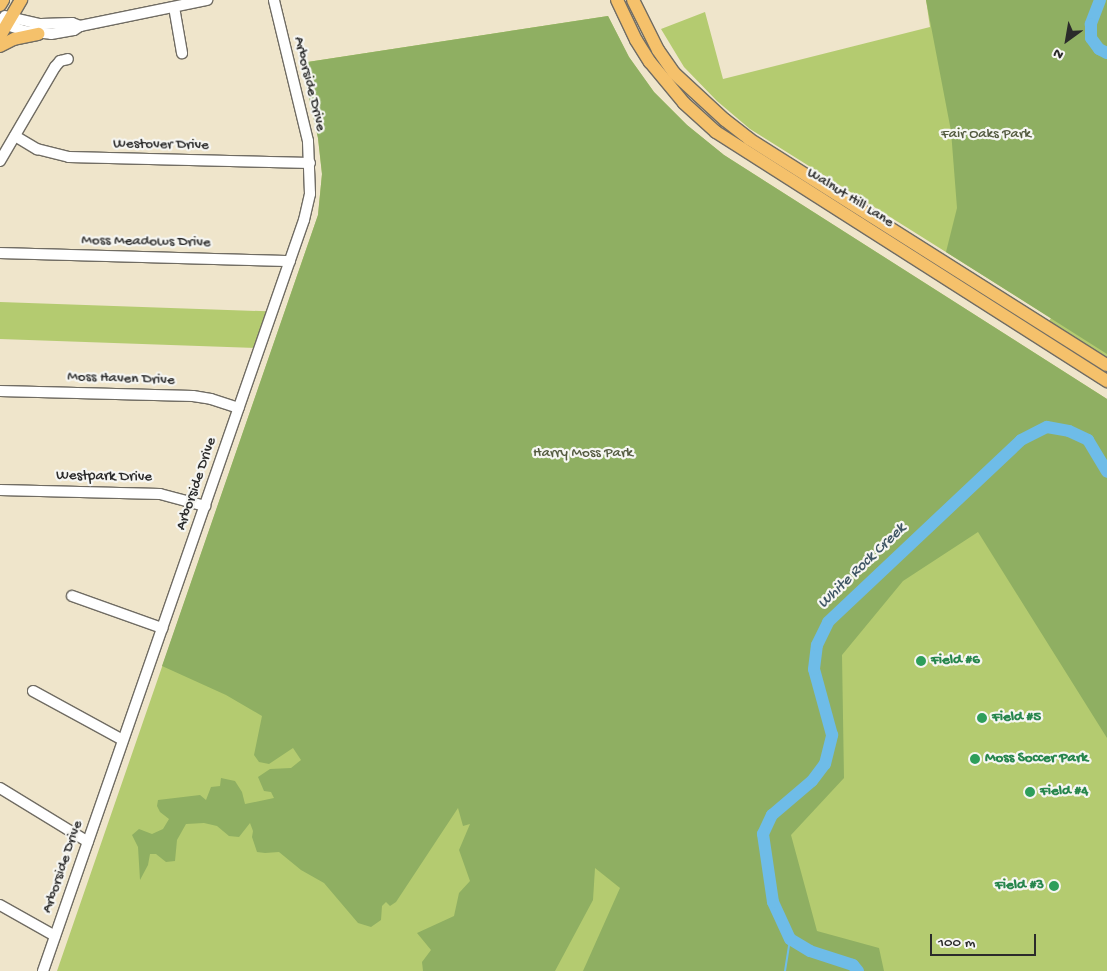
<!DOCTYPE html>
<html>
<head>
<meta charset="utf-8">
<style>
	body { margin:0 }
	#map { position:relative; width:1107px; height:971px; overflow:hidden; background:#efe5cb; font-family:"Gochi Hand",sans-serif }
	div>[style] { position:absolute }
	.green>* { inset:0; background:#b4cb70; transform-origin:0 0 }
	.forest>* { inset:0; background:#8faf62 }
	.stream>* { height:2px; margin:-1px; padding:0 1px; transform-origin:1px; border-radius:1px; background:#6ebce8 }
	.river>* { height:12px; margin:-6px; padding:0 6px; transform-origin:6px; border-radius:6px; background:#6ebce8 }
	.roads { filter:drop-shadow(1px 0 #706c63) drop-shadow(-1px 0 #706c63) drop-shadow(0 1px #706c63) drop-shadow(0 -1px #706c63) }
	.minor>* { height:10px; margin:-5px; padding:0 5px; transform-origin:5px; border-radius:5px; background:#fff }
	.major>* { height:12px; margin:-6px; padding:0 6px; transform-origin:6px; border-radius:6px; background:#f5c16b }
	.dots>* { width:14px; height:14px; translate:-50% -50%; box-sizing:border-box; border:2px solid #f6f6f2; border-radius:50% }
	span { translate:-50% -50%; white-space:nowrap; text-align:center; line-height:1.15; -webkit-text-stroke:4.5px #f6f6f2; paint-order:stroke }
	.street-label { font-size:15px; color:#2b2b2b }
	.park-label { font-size:15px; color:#545b40 }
	.leisure-label { font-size:15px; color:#27864d; font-weight:700 }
	.left { translate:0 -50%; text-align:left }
	.right { translate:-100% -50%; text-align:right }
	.water-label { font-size:16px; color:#3f5664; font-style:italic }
	.north { position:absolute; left:1042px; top:15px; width:50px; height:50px; -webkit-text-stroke:4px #f6f6f2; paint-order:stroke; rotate:212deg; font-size:14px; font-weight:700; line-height:20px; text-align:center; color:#2b2b2b }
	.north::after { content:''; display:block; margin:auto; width:18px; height:22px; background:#2b2b2b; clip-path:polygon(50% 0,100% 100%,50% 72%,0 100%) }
	.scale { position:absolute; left:930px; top:934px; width:106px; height:22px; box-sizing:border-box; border:2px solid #2b2b2b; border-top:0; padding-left:6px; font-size:15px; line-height:18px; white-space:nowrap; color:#2b2b2b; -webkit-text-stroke:4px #f6f6f2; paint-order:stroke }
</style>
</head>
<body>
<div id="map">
	<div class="green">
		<div style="clip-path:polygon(926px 0,1107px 0,1107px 373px,1042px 332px,1051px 318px,750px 129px,717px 101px,684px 67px,661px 29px,705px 12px,723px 79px,930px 27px)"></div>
		<div style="clip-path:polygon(608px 16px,629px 57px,654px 92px,687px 125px,724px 155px,1107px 399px,1107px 971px,57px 971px,318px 215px,322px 174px,318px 138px,301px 63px)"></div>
		<div style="left:0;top:302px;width:267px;height:37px;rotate:2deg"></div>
	</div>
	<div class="forest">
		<div style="clip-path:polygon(926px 0,1107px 0,1107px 354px,946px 252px,957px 208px,951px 131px)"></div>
		<div style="clip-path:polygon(608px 16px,629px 57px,654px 92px,687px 125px,724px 155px,1107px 399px,1107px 738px,978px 532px,903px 581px,842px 655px,844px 778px,791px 835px,817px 931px,879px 948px,884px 971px,583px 971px,620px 888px,595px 868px,593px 900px,555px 971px,423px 971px,422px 962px,431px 950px,417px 933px,454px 916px,459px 893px,470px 881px,459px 850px,470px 824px,463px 826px,458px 808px,396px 902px,390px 906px,386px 902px,382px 906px,381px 920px,371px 927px,358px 923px,324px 883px,301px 870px,279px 852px,265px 853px,257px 852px,252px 837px,253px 831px,250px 823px,239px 837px,229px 836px,217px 826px,204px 823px,186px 824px,177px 840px,175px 861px,166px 862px,156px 854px,150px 854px,148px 865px,140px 880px,138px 847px,132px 835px,139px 829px,152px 834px,163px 829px,169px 819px,160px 812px,157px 806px,158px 800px,200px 795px,206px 800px,211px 787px,220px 786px,221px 778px,235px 781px,242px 792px,245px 804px,274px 798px,271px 792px,264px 791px,258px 777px,270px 769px,291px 768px,301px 760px,293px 748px,269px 764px,259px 762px,254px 755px,262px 716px,226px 695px,162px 666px,318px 215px,322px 174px,318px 138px,301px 63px)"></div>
	</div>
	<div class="stream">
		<div style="left:785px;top:971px;width:32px;rotate:-81deg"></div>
	</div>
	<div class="river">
		<div style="left:1100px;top:0;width:26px;rotate:111deg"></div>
		<div style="left:1091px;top:24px;width:14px;rotate:90deg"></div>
		<div style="left:1091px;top:38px;width:14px;rotate:54deg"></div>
		<div style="left:1099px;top:49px;width:9px;rotate:27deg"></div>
		<div style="left:858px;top:971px;width:8px;rotate:-130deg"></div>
		<div style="left:853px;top:965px;width:45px;rotate:-162deg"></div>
		<div style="left:810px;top:951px;width:23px;rotate:-149deg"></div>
		<div style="left:790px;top:939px;width:41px;rotate:-114.7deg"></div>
		<div style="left:773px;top:902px;width:69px;rotate:-98.4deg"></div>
		<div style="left:763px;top:834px;width:21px;rotate:-65deg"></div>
		<div style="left:772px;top:815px;width:52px;rotate:-40.4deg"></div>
		<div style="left:812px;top:781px;width:21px;rotate:-53deg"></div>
		<div style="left:825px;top:764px;width:30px;rotate:-76deg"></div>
		<div style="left:832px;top:735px;width:68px;rotate:-105.3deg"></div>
		<div style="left:814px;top:669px;width:24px;rotate:-83deg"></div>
		<div style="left:817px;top:645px;width:25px;rotate:-64deg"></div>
		<div style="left:828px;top:622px;width:265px;rotate:-43.3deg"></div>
		<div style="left:1021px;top:440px;width:29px;rotate:-27deg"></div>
		<div style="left:1047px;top:427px;width:22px;rotate:10deg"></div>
		<div style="left:1069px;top:431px;width:21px;rotate:25deg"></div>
		<div style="left:1088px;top:440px;width:37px;rotate:59deg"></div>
	</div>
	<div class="roads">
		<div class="minor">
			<div style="left:174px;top:7px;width:47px;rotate:80.1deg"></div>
			<div style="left:5px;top:16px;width:37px;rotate:13deg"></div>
			<div style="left:41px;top:24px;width:31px;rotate:-2deg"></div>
			<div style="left:72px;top:23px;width:9px;rotate:21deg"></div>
			<div style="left:0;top:19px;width:9px;rotate:41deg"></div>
			<div style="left:7px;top:25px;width:18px;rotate:19deg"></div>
			<div style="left:24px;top:31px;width:27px;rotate:6deg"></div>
			<div style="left:51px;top:34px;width:23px;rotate:-10deg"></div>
			<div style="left:74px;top:30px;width:7px;rotate:-34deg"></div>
			<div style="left:80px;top:26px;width:130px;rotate:-11.6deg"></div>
			<div style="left:15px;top:136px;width:26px;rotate:31deg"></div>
			<div style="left:37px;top:149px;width:33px;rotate:14deg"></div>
			<div style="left:69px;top:157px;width:241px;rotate:1.4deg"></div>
			<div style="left:0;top:161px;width:109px;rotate:-59.7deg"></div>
			<div style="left:55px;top:67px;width:8px;rotate:-50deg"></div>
			<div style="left:60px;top:61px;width:8px;rotate:-14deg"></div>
			<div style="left:0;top:253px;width:290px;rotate:1.6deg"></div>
			<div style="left:0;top:391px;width:193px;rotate:1.5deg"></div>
			<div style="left:193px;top:396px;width:18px;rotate:9deg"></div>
			<div style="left:211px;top:399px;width:29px;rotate:18deg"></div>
			<div style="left:0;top:490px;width:160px;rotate:1.4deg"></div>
			<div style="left:160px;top:494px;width:47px;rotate:14.9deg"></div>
			<div style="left:72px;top:596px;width:96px;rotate:19.6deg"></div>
			<div style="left:33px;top:691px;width:102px;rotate:28.6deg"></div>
			<div style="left:0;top:788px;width:103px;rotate:31.5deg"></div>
			<div style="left:0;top:905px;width:63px;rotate:29.4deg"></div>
			<div style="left:43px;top:971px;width:795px;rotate:-70.84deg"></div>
			<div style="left:304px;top:220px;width:27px;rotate:-77deg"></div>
			<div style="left:310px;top:194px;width:53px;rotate:-92.2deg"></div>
			<div style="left:308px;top:141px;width:145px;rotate:-103.6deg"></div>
		</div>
		<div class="major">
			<div style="left:617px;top:0;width:44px;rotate:64.6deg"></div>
			<div style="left:636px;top:40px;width:26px;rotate:58deg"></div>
			<div style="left:650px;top:62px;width:53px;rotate:50.3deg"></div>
			<div style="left:684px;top:103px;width:43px;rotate:42.2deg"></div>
			<div style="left:716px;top:132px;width:464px;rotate:32.5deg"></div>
			<div style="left:633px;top:0;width:56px;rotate:63.4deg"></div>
			<div style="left:658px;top:50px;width:28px;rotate:55deg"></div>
			<div style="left:674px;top:73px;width:69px;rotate:42.7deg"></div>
			<div style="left:725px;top:120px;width:31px;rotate:38deg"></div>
			<div style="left:749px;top:139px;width:423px;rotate:32.3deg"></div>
			<div style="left:0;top:5px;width:6px;rotate:-59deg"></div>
			<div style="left:0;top:36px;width:42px;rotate:-59.7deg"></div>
			<div style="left:0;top:46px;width:16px;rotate:-27deg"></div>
			<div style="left:14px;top:39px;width:25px;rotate:-12deg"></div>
		</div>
	</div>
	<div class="dots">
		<div style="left:921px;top:661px;background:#2e9e5b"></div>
		<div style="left:982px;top:718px;background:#2e9e5b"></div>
		<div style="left:975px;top:759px;background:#2e9e5b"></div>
		<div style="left:1030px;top:792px;background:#2e9e5b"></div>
		<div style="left:1054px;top:886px;background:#2e9e5b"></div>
	</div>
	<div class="street-label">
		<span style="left:309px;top:84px;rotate:76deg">Arborside Drive</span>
		<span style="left:161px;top:145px;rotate:1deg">Westover Drive</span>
		<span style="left:850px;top:198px;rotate:32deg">Walnut Hill Lane</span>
		<span style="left:146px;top:242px;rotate:1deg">Moss Meadows Drive</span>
		<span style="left:121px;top:379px;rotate:2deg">Moss Haven Drive</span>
		<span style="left:104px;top:477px;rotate:1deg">Westpark Drive</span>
		<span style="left:197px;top:484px;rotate:-71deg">Arborside Drive</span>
		<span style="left:63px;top:867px;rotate:-71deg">Arborside Drive</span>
	</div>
	<div class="park-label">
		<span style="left:986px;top:135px">Fair Oaks Park</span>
		<span style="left:583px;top:454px">Harry Moss Park</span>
	</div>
	<div class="leisure-label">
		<span class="left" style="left:931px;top:661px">Field #6</span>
		<span class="left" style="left:992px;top:718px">Field #5</span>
		<span class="left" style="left:985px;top:759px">Moss Soccer Park</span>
		<span class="left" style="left:1040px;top:792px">Field #4</span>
		<span class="right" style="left:1044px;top:886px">Field #3</span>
	</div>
	<div class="water-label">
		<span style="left:863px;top:567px;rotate:-44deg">White Rock Creek</span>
	</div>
	<div class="north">N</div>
	<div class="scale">100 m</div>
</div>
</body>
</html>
